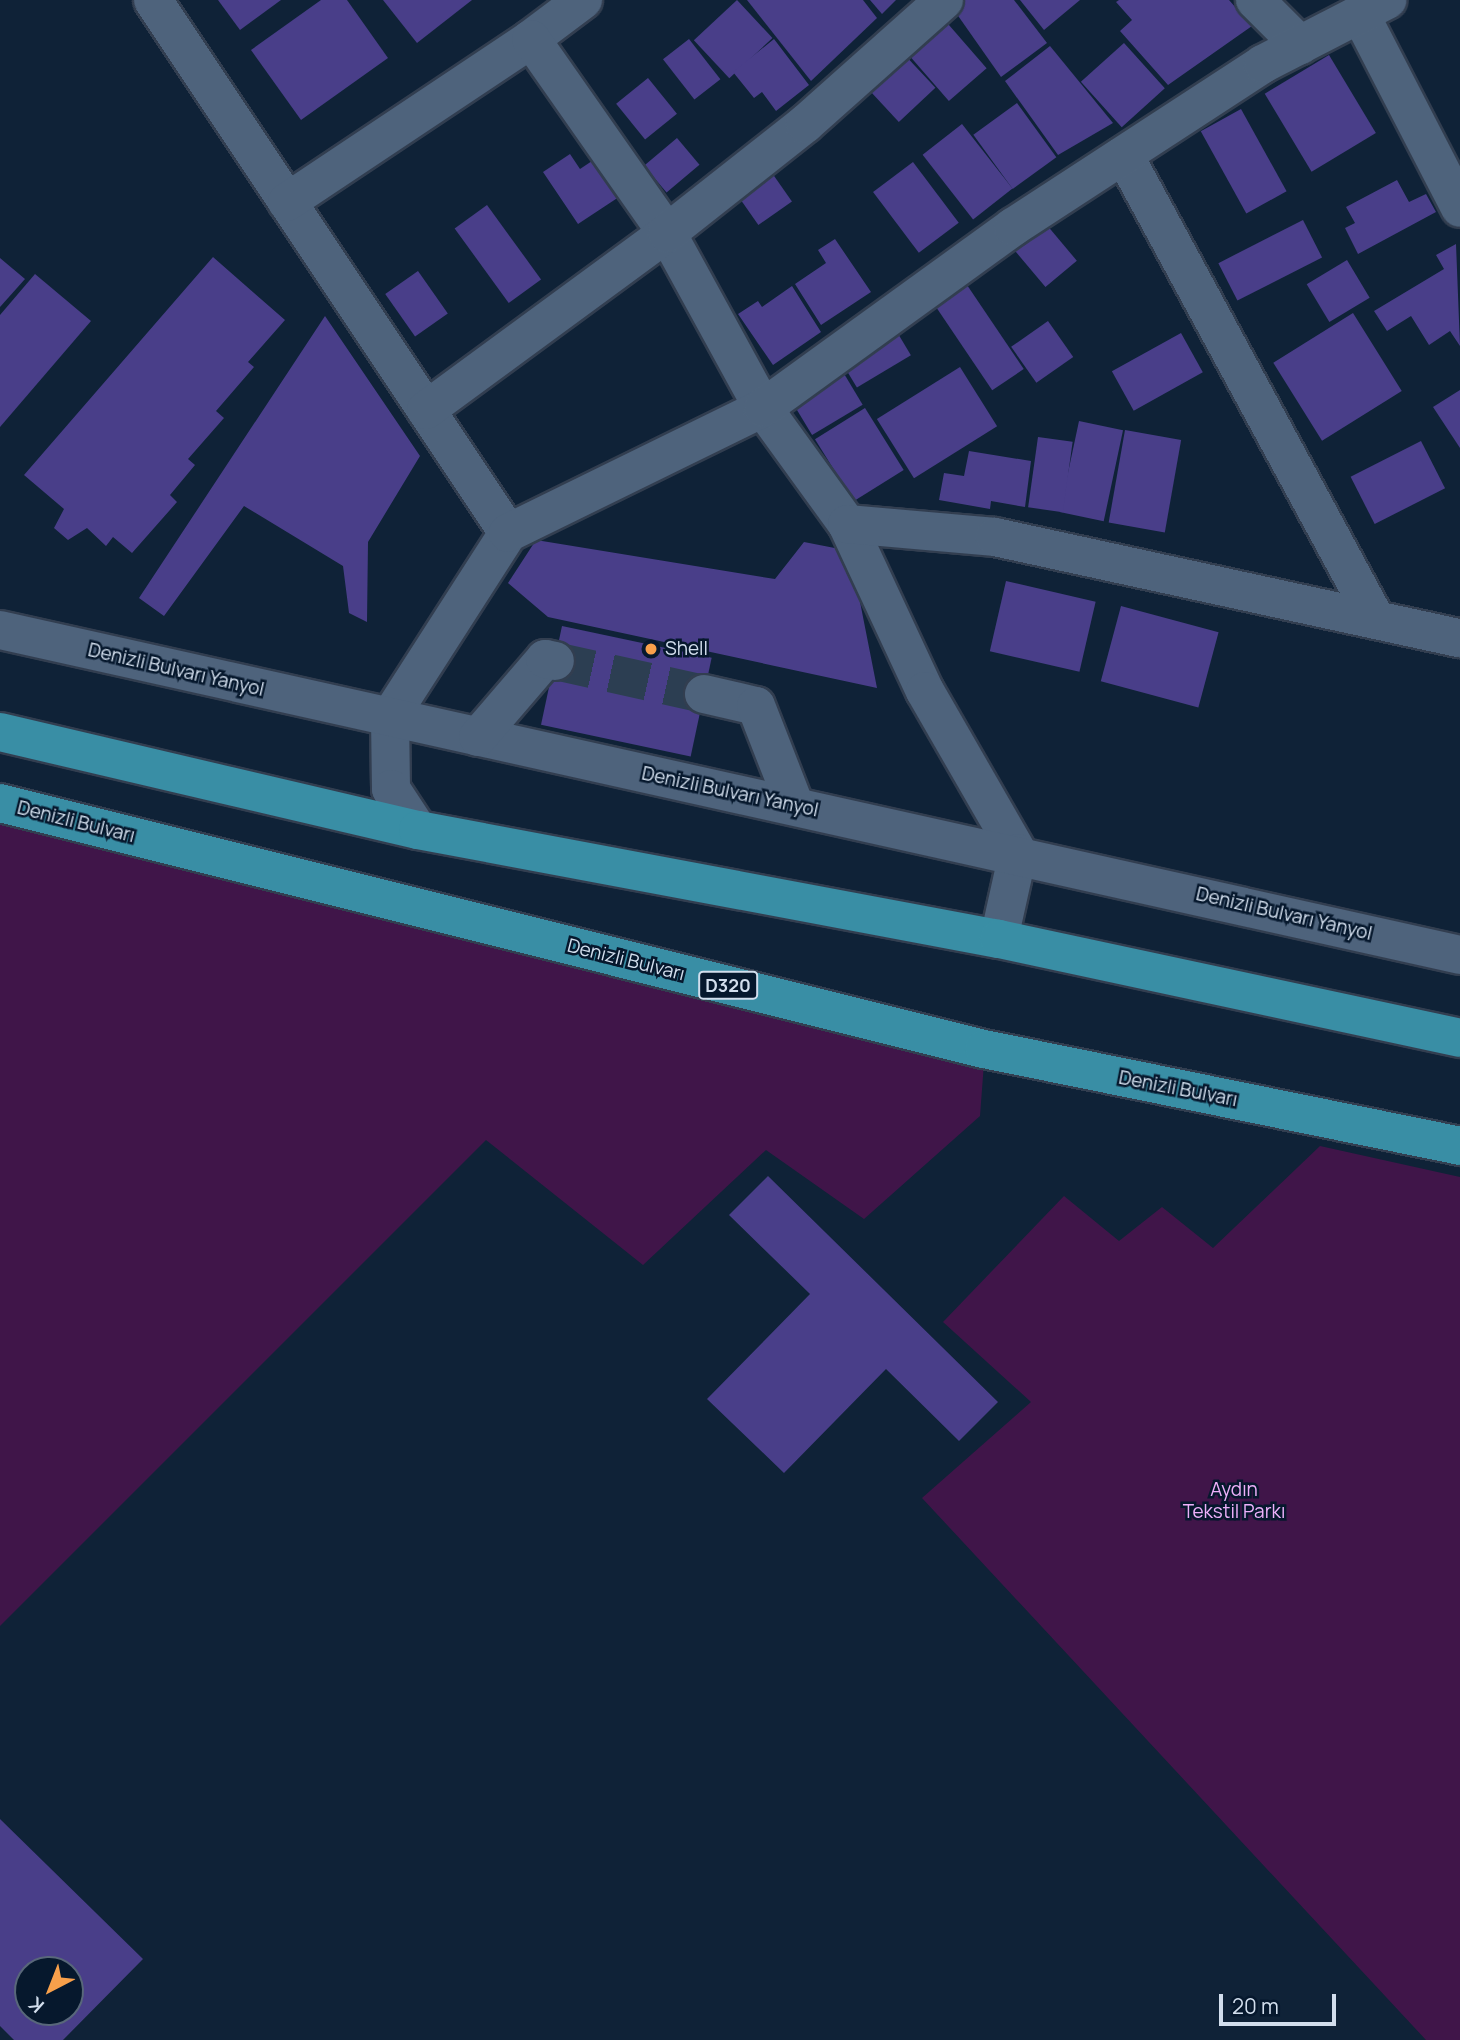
<!DOCTYPE html>
<html>
<head>
<meta charset="utf-8">
<style>
	body { margin:0 }
	#map { position:relative; width:1460px; height:2040px; overflow:hidden; background:#0f2237; font-family:Manrope,sans-serif }
	div>[style] { position:absolute }
	.green>* { inset:0; background:#401549 }
	.building>* { inset:0; background:#493e89; transform-origin:0 0 }
	.minor-tunnel>* { height:38px; margin-top:-19px; transform-origin:0; background:repeating-linear-gradient(90deg,#2c3e52 0 38px,transparent 0 57px) }
	.roads { filter:drop-shadow(2px 0 #323e50) drop-shadow(-2px 0 #323e50) drop-shadow(0 2px #323e50) drop-shadow(0 -2px #323e50) }
	.minor>* { height:38px; margin:-19px; padding:0 19px; transform-origin:19px; border-radius:19px; background:#4e637c }
	.highway>* { height:38px; margin:-19px; padding:0 19px; transform-origin:19px; border-radius:19px; background:#398ea5 }
	.dots>* { width:19px; height:19px; translate:-50% -50%; box-sizing:border-box; border:4px solid #06182d; border-radius:50% }
	span { translate:-50% -50%; white-space:nowrap; text-align:center; line-height:1.15; -webkit-text-stroke:5px #06182d; paint-order:stroke }
	.shield-label span { padding:2px 5px; background:#06182d; border:2px solid; border-radius:5px; -webkit-text-stroke-width:0 }
	.shield-label { font-size:18px; color:#d2deed; font-weight:700 }
	.poi-label { font-size:19px; color:#d2deed }
	.left { translate:0 -50%; text-align:left }
	.street-label { font-size:19px; color:#d2deed }
	.park-label { font-size:19px; color:#edb0fa }
	.north { position:absolute; left:14px; top:1956px; width:70px; height:70px; box-sizing:border-box; background:#06182d; border:2px solid #58677a; border-radius:50%; rotate:222deg; font-size:19px; font-weight:700; line-height:28px; text-align:center; color:#d2deed }
	.north::after { content:''; display:block; margin:auto; width:24px; height:32px; background:#f8a04b; clip-path:polygon(50% 0,100% 100%,50% 72%,0 100%) }
	.scale { position:absolute; left:1219px; top:1994px; width:117px; height:32px; box-sizing:border-box; border:4px solid #d2deed; border-top:0; padding-left:9px; font-size:21px; line-height:24px; white-space:nowrap; color:#d2deed; -webkit-text-stroke:5px #06182d; paint-order:stroke }
</style>
</head>
<body>
<div id="map">
	<div class="green">
		<div style="clip-path:polygon(0 824px,601px 974px,984px 1063px,980px 1116px,864px 1219px,766px 1150px,643px 1265px,486px 1140px,0 1626px)"></div>
		<div style="clip-path:polygon(1320px 1146px,1460px 1177px,1460px 2040px,1426px 2040px,922px 1498px,1031px 1402px,943px 1322px,1064px 1196px,1119px 1241px,1162px 1207px,1213px 1248px)"></div>
	</div>
	<div class="building">
		<div style="clip-path:polygon(218px 0,281px 0,240px 30px)"></div>
		<div style="clip-path:polygon(321px 0,347px 0,388px 58px,301px 120px,251px 50px)"></div>
		<div style="clip-path:polygon(383px 0,472px 0,417px 43px)"></div>
		<div style="left:737px;top:0;width:52px;height:59px;rotate:47deg"></div>
		<div style="clip-path:polygon(747px 0,863px 0,877px 18px,811px 81px)"></div>
		<div style="clip-path:polygon(870px 0,896px 0,882px 14px)"></div>
		<div style="clip-path:polygon(963px 0,1014px 0,1047px 43px,1001px 77px,954px 10px)"></div>
		<div style="clip-path:polygon(1020px 0,1080px 0,1044px 30px)"></div>
		<div style="clip-path:polygon(1119px 0,1229px 0,1252px 26px,1168px 85px,1120px 31px,1132px 20px,1116px 2px)"></div>
		<div style="left:942px;top:17px;width:68px;height:50px;rotate:49deg"></div>
		<div style="left:689px;top:39px;width:51px;height:33px;rotate:52deg"></div>
		<div style="clip-path:polygon(774px 39px,809px 85px,776px 111px,762px 92px,754px 98px,733px 72px)"></div>
		<div style="left:1124px;top:43px;width:61px;height:58px;rotate:48deg"></div>
		<div style="clip-path:polygon(1050px 46px,1113px 123px,1058px 155px,1005px 81px)"></div>
		<div style="left:902px;top:52px;width:49px;height:50px;rotate:47deg"></div>
		<div style="left:1329px;top:55px;width:91px;height:75px;rotate:59deg"></div>
		<div style="left:648px;top:78px;width:46px;height:41px;rotate:51deg"></div>
		<div style="left:1017px;top:103px;width:67px;height:54px;rotate:54deg"></div>
		<div style="left:1241px;top:109px;width:94px;height:46px;rotate:61deg"></div>
		<div style="left:962px;top:124px;width:82px;height:50px;rotate:52deg"></div>
		<div style="left:677px;top:138px;width:35px;height:43px;rotate:50deg"></div>
		<div style="clip-path:polygon(604px 153px,628px 191px,578px 224px,543px 172px,570px 154px,580px 169px)"></div>
		<div style="left:913px;top:162px;width:76px;height:50px;rotate:53deg"></div>
		<div style="left:765px;top:163px;width:47px;height:41px;rotate:55deg"></div>
		<div style="clip-path:polygon(1397px 180px,1409px 202px,1426px 194px,1436px 212px,1358px 254px,1345px 228px,1355px 223px,1346px 207px)"></div>
		<div style="left:487px;top:205px;width:92px;height:40px;rotate:54deg"></div>
		<div style="left:1303px;top:220px;width:42px;height:95px;rotate:63deg"></div>
		<div style="left:1046px;top:224px;width:48px;height:41px;rotate:50deg"></div>
		<div style="clip-path:polygon(835px 239px,871px 292px,821px 325px,795px 284px,826px 263px,818px 250px)"></div>
		<div style="clip-path:polygon(1456px 244px,1460px 346px,1450px 331px,1429px 345px,1411px 316px,1387px 331px,1374px 311px,1444px 269px,1436px 255px)"></div>
		<div style="clip-path:polygon(213px 257px,285px 320px,248px 362px,254px 367px,216px 411px,224px 418px,188px 459px,195px 465px,170px 495px,177px 502px,132px 553px,113px 537px,106px 546px,87px 528px,68px 540px,54px 528px,64px 509px,24px 475px)"></div>
		<div style="clip-path:polygon(0 258px,25px 279px,0 307px)"></div>
		<div style="left:1347px;top:260px;width:44px;height:47px;rotate:59deg"></div>
		<div style="left:418px;top:271px;width:52px;height:40px;rotate:55deg"></div>
		<div style="clip-path:polygon(35px 274px,91px 321px,0 427px,0 315px)"></div>
		<div style="left:965px;top:282px;width:105px;height:38px;rotate:56deg"></div>
		<div style="clip-path:polygon(792px 286px,821px 332px,773px 365px,738px 314px,758px 301px,762px 307px)"></div>
		<div style="left:1353px;top:313px;width:92px;height:94px;rotate:58deg"></div>
		<div style="clip-path:polygon(325px 316px,420px 456px,368px 542px,367px 622px,349px 613px,343px 566px,244px 506px,164px 616px,139px 598px)"></div>
		<div style="left:1048px;top:321px;width:44px;height:45px;rotate:55deg"></div>
		<div style="left:897px;top:332px;width:27px;height:63px;rotate:59deg"></div>
		<div style="left:1181px;top:333px;width:45px;height:79px;rotate:61deg"></div>
		<div style="left:840px;top:367px;width:44px;height:59px;rotate:59deg"></div>
		<div style="left:960px;top:367px;width:70px;height:98px;rotate:58deg"></div>
		<div style="clip-path:polygon(1460px 390px,1460px 448px,1433px 407px)"></div>
		<div style="left:865px;top:408px;width:73px;height:59px;rotate:58deg"></div>
		<div style="left:1079px;top:421px;width:45px;height:93px;rotate:12deg"></div>
		<div style="left:1125px;top:430px;width:57px;height:94px;rotate:10deg"></div>
		<div style="left:1038px;top:437px;width:35px;height:71px;rotate:8deg"></div>
		<div style="left:1421px;top:441px;width:53px;height:79px;rotate:63deg"></div>
		<div style="clip-path:polygon(969px 451px,1031px 461px,1025px 507px,991px 501px,990px 509px,939px 500px,944px 473px,964px 476px)"></div>
		<div style="clip-path:polygon(536px 540px,775px 579px,804px 542px,850px 551px,877px 688px,548px 617px,508px 583px)"></div>
		<div style="left:1006px;top:581px;width:92px;height:72px;rotate:13deg"></div>
		<div style="left:1121px;top:606px;width:101px;height:78px;rotate:15deg"></div>
		<div style="left:562px;top:626px;width:153px;height:101px;rotate:12deg"></div>
		<div style="clip-path:polygon(768px 1176px,998px 1402px,959px 1441px,886px 1369px,784px 1473px,707px 1399px,810px 1294px,729px 1215px)"></div>
		<div style="clip-path:polygon(evenodd,0 1819px,143px 1959px,63px 2040px,14px 2040px,0 2026px,0 1819px,28px 1970px,70px 1970px,70px 2012px,28px 2012px,28px 1970px)"></div>
	</div>
	<div class="minor-tunnel">
		<div style="left:555px;top:661px;width:153px;rotate:12.5deg"></div>
	</div>
	<div class="roads">
		<div class="minor">
			<div style="left:153px;top:0;width:640px;rotate:56.33deg"></div>
			<div style="left:508px;top:533px;width:219px;rotate:122.7deg"></div>
			<div style="left:390px;top:717px;width:72px;rotate:89.2deg"></div>
			<div style="left:391px;top:789px;width:49px;rotate:56.6deg"></div>
			<div style="left:1255px;top:0;width:64px;rotate:45deg"></div>
			<div style="left:1360px;top:14px;width:218px;rotate:62.7deg"></div>
			<div style="left:531px;top:39px;width:65px;rotate:-36.9deg"></div>
			<div style="left:1124px;top:155px;width:527px;rotate:61.54deg"></div>
			<div style="left:287px;top:202px;width:293px;rotate:-33.7deg"></div>
			<div style="left:531px;top:39px;width:237px;rotate:55deg"></div>
			<div style="left:667px;top:233px;width:200px;rotate:61.3deg"></div>
			<div style="left:763px;top:408px;width:143px;rotate:54.1deg"></div>
			<div style="left:847px;top:524px;width:184px;rotate:65deg"></div>
			<div style="left:925px;top:691px;width:187px;rotate:60.1deg"></div>
			<div style="left:1018px;top:853px;width:88px;rotate:102.5deg"></div>
			<div style="left:426px;top:410px;width:299px;rotate:-36.3deg"></div>
			<div style="left:667px;top:233px;width:176px;rotate:-38.3deg"></div>
			<div style="left:805px;top:124px;width:186px;rotate:-41.7deg"></div>
			<div style="left:847px;top:524px;width:149px;rotate:5deg"></div>
			<div style="left:995px;top:537px;width:476px;rotate:12.3deg"></div>
			<div style="left:508px;top:533px;width:284px;rotate:-26.1deg"></div>
			<div style="left:763px;top:408px;width:309px;rotate:-35.9deg"></div>
			<div style="left:1013px;top:227px;width:298px;rotate:-33.1deg"></div>
			<div style="left:1263px;top:64px;width:140px;rotate:-27.3deg"></div>
			<div style="left:0;top:630px;width:1496px;rotate:12.55deg"></div>
			<div style="left:704px;top:694px;width:53px;rotate:13deg"></div>
			<div style="left:756px;top:706px;width:107px;rotate:68.7deg"></div>
			<div style="left:478px;top:737px;width:103px;rotate:-49.3deg"></div>
			<div style="left:545px;top:659px;width:10px;rotate:11deg"></div>
		</div>
		<div class="highway">
			<div style="left:0;top:732px;width:429px;rotate:13.2deg"></div>
			<div style="left:418px;top:830px;width:591px;rotate:10.63deg"></div>
			<div style="left:999px;top:939px;width:472px;rotate:12.1deg"></div>
			<div style="left:0;top:803px;width:1014px;rotate:14.04deg"></div>
			<div style="left:984px;top:1049px;width:486px;rotate:11.5deg"></div>
		</div>
	</div>
	<div class="dots">
		<div style="left:651px;top:649px;background:#f8a04b"></div>
	</div>
	<div class="shield-label">
		<span style="left:728px;top:985px">D320</span>
	</div>
	<div class="poi-label">
		<span class="left" style="left:665px;top:649px">Shell</span>
	</div>
	<div class="street-label">
		<span style="left:176px;top:670px;rotate:13deg">Denizli Bulvarı Yanyol</span>
		<span style="left:730px;top:792px;rotate:12deg">Denizli Bulvarı Yanyol</span>
		<span style="left:76px;top:822px;rotate:14deg">Denizli Bulvarı</span>
		<span style="left:1284px;top:914px;rotate:13deg">Denizli Bulvarı Yanyol</span>
		<span style="left:626px;top:960px;rotate:14deg">Denizli Bulvarı</span>
		<span style="left:1178px;top:1089px;rotate:11deg">Denizli Bulvarı</span>
	</div>
	<div class="park-label">
		<span style="left:1234px;top:1501px">Aydın<br>Tekstil Parkı</span>
	</div>
	<div class="north">K</div>
	<div class="scale">20 m</div>
</div>
</body>
</html>
